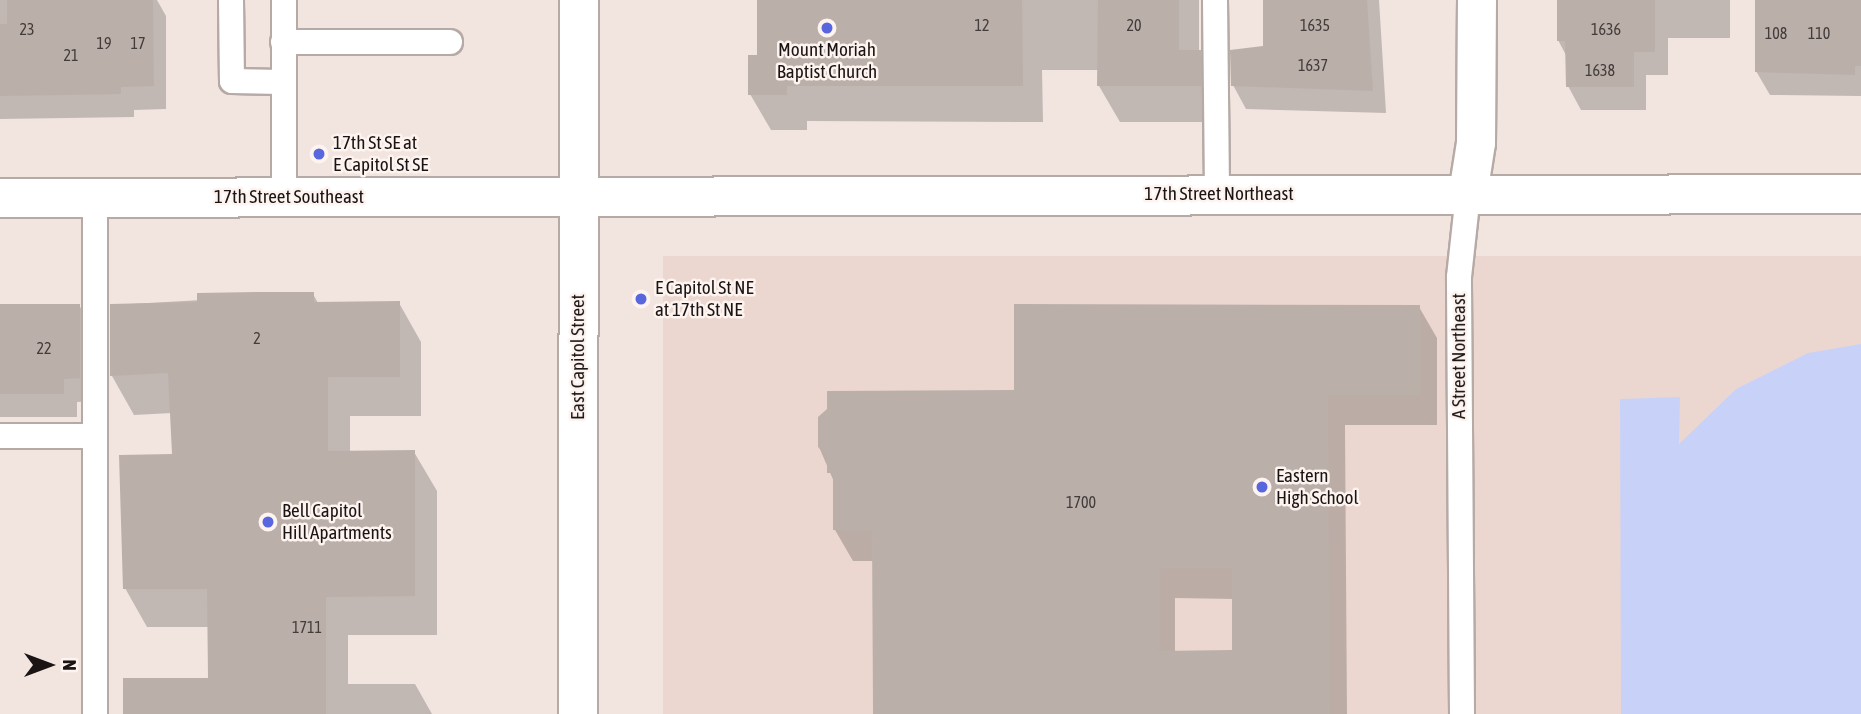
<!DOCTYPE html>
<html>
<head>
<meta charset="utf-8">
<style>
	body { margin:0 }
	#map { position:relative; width:1861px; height:714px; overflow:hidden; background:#f2e5e0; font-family:"Asap Condensed",sans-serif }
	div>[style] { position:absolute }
	.built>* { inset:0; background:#ecd7d0; transform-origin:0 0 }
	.green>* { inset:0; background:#c8d2f8 }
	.shadow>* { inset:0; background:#0003 }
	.building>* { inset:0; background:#bbafaa }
	.roads { filter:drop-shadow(2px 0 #b6aaa6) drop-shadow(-2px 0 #b6aaa6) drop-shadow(0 2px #b6aaa6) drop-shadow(0 -2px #b6aaa6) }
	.lane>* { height:24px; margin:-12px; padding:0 12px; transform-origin:12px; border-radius:12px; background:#fff }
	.street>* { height:38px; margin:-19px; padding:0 19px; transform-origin:19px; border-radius:19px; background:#fff }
	.secondary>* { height:38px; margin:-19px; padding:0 19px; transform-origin:19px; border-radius:19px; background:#fff }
	.dots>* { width:19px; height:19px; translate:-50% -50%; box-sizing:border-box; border:4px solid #fdf3ef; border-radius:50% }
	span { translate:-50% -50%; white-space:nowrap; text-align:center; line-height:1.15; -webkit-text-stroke:5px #fdf3ef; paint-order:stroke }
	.number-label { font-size:16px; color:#423c3a }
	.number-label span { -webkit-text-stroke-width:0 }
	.poi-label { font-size:19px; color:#1a1514 }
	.left { translate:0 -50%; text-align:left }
	.street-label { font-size:19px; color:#1a1514 }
	.north { position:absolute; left:14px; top:630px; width:70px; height:70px; -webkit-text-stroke:5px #fdf3ef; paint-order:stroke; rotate:90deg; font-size:19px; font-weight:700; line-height:28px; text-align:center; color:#1a1514 }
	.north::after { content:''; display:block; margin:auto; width:24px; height:32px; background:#1a1514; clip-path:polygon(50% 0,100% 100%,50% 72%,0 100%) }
</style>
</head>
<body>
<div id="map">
	<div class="built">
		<div style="left:1861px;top:256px;width:458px;height:1198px;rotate:90deg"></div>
	</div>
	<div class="green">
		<div style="clip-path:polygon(1861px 344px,1861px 714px,1621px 714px,1620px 399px,1680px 397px,1679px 444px,1736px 389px,1808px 353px)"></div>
	</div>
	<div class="shadow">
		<div style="clip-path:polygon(0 0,157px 0,166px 16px,166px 109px,134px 110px,134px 117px,0 119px)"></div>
		<div style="clip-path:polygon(759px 0,1199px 0,1199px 51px,1220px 88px,1221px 122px,1120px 122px,1099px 86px,1099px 70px,1042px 70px,1043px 122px,807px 121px,807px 130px,771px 130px,750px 94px,759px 57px)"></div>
		<div style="clip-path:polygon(1265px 0,1379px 0,1386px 113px,1246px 109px,1233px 85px,1265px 48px)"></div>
		<div style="clip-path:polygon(1558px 0,1730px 0,1730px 38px,1668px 38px,1668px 75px,1646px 75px,1646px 110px,1581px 110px,1568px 86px,1567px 57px,1558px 40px)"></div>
		<div style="clip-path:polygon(1756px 0,1861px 0,1861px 96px,1770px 95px,1756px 71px)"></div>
		<div style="clip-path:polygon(313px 294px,318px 303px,399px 303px,421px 342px,421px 416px,350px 416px,350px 453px,414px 452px,437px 491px,437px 635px,348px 635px,348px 684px,415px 684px,432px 714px,125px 714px,210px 679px,209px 627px,147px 627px,125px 588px,174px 455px,172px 413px,134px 415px,112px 376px,112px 305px)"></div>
		<div style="clip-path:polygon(0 305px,79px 305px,93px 329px,93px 401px,77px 402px,77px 417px,0 417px)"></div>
		<div style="clip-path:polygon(evenodd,1419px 307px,1437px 338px,1437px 425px,1345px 425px,1347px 714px,875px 714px,874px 561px,853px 561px,835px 530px,835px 484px,819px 447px,1016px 392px,1419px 307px,1175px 598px,1233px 599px,1233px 652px,1175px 652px,1175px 598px)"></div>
	</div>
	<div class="building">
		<div style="clip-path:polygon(7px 0,153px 0,154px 86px,121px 87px,121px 94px,0 96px,0 24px,7px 24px)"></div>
		<div style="clip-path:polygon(757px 0,1022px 0,1023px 86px,787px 86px,787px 95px,748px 95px,748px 55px,757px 55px)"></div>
		<div style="clip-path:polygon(1098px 0,1179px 0,1179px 50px,1201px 50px,1201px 86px,1097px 86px)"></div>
		<div style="clip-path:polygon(1263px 0,1367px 0,1373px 91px,1231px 86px,1230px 50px,1263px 46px)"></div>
		<div style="clip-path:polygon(1557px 0,1655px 0,1655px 52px,1634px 52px,1634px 87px,1566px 87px,1565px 41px,1557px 41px)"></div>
		<div style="clip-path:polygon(1755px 0,1861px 0,1861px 66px,1855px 66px,1855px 75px,1755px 72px)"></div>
		<div style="clip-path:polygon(261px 292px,314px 292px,314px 302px,400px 301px,400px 377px,328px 377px,328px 451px,415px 450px,415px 596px,326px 597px,326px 714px,123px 714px,123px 678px,208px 678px,207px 589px,123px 589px,119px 455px,172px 454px,168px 373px,110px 376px,110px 304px,197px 302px,197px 293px)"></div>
		<div style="clip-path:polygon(0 304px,80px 304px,80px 378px,64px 379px,64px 394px,0 394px)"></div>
		<div style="clip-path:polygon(evenodd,1014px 304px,1420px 305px,1420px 395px,1328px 395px,1330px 714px,873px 714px,872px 531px,833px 530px,833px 473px,827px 473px,827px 456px,818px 447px,818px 417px,827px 409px,827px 391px,1014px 390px,1014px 304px,1159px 568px,1232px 568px,1232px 650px,1159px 651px,1159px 568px)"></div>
	</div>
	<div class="roads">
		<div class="lane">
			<div style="left:231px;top:0;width:81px;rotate:89.3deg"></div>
			<div style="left:232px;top:81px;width:49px;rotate:1.2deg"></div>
			<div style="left:284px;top:0;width:197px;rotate:90deg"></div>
			<div style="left:1215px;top:0;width:194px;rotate:89.4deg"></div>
			<div style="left:283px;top:42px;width:167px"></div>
			<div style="left:0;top:436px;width:95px"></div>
			<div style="left:95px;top:714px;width:516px;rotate:-90deg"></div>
			<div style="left:1462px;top:714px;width:437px;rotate:-90.4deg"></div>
			<div style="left:1459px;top:277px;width:83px;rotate:-83.8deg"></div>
		</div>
		<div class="street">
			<div style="left:1468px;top:194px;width:52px;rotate:-81.1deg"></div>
			<div style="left:1476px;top:143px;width:143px;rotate:-89.6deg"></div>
		</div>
		<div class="secondary">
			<div style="left:0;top:198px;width:1861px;rotate:-0.12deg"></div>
			<div style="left:578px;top:714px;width:714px;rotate:-89.92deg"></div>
		</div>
	</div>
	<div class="dots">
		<div style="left:827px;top:28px;background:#5967de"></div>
		<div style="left:319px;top:154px;background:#5967de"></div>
		<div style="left:641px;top:299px;background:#5967de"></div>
		<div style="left:1262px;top:487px;background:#5967de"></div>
		<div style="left:268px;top:522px;background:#5967de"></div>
	</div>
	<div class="number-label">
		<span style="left:982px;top:25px">12</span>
		<span style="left:1134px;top:25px">20</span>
		<span style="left:1315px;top:25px">1635</span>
		<span style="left:27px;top:29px">23</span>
		<span style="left:1606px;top:29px">1636</span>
		<span style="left:1776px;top:33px">108</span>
		<span style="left:1819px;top:33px">110</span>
		<span style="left:104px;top:43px">19</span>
		<span style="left:138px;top:43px">17</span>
		<span style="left:71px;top:55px">21</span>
		<span style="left:1313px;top:65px">1637</span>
		<span style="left:1600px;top:70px">1638</span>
		<span style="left:257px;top:338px">2</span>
		<span style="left:44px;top:348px">22</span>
		<span style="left:1081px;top:502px">1700</span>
		<span style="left:307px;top:627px">1711</span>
	</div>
	<div class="poi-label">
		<span style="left:827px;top:61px">Mount Moriah<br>Baptist Church</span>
		<span class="left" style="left:333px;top:154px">17th St SE at<br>E Capitol St SE</span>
		<span class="left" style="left:655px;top:299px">E Capitol St NE<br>at 17th St NE</span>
		<span class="left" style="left:1276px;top:487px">Eastern<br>High School</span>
		<span class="left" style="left:282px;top:522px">Bell Capitol<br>Hill Apartments</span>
	</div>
	<div class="street-label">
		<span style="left:1219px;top:194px">17th Street Northeast</span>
		<span style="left:289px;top:197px">17th Street Southeast</span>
		<span style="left:1459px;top:356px;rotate:-90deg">A Street Northeast</span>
		<span style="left:578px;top:357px;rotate:-90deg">East Capitol Street</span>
	</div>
	<div class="north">N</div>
</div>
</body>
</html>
